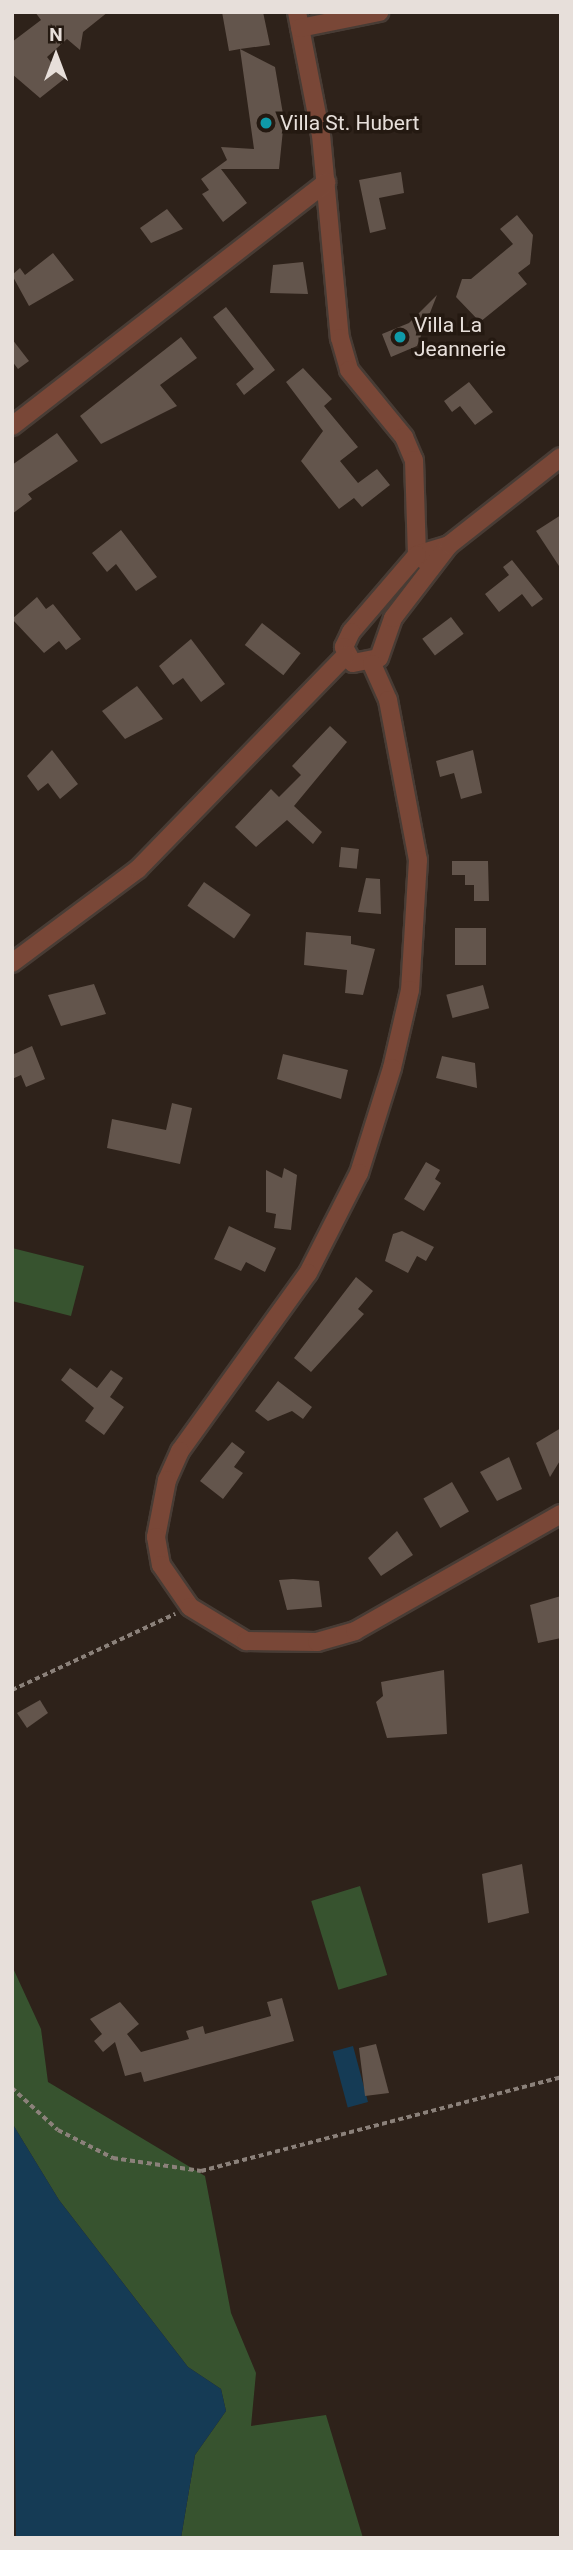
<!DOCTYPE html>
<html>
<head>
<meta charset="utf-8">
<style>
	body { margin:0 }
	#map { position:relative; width:573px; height:2550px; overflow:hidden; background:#2e221a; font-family:Roboto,sans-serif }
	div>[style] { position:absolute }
	.green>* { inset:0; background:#37532f; transform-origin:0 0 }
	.water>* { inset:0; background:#153b55; transform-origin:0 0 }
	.building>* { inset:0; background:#63554c; transform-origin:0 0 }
	.path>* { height:3.5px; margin-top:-1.75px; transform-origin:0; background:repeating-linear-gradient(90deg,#8b817a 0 5px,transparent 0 8.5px) }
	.roads { filter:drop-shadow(2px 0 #483c35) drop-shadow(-2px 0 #483c35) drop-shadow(0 2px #483c35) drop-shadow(0 -2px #483c35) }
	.minor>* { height:18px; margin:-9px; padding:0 9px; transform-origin:9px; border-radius:9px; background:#794737 }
	.dots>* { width:19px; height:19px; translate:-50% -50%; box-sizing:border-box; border:4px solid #241911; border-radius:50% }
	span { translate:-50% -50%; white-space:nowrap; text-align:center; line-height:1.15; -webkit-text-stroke:7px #241911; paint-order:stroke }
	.poi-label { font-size:21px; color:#e7dfda }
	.left { translate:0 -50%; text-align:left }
	.frame { position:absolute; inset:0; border:14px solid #e7dfda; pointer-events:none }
	.north { position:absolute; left:21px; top:21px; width:70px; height:70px; -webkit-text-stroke:5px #241911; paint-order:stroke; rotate:0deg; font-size:19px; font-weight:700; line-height:28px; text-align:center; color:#e7dfda }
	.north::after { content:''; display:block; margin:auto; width:24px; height:32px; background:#e7dfda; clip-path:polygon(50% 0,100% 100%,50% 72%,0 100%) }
</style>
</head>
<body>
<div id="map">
	<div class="green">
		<div style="clip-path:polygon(12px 1248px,84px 1266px,71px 1316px,12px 1301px)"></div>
		<div style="left:360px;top:1886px;width:93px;height:51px;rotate:73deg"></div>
		<div style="clip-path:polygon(12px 1966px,41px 2029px,48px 2082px,205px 2176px,231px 2313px,256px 2373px,251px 2426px,326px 2415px,363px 2538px,181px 2538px,195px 2455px,226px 2411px,221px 2389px,188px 2367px,59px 2200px,12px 2123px)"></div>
	</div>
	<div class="water">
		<div style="left:353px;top:2046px;width:58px;height:21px;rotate:75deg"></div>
		<div style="clip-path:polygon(12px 2123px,59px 2200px,188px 2367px,221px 2389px,226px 2411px,195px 2455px,181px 2538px,16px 2538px)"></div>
	</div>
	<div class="building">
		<div style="clip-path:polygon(35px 12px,108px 12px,83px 32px,80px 50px,67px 39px,47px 57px,64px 79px,40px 98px,12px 74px,12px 42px,41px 20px)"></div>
		<div style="clip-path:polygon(222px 12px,263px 12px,270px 45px,240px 49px,275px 67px,284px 120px,279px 169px,221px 169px,247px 203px,223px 222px,202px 194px,209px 190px,201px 179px,227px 160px,221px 147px,254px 149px,240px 49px,229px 51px)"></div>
		<div style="clip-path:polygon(401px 172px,404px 193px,379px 198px,386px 229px,370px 233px,359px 180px)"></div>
		<div style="clip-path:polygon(167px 209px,183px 229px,151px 243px,140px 228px)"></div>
		<div style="clip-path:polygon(517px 215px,533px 235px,530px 264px,518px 273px,527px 284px,480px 322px,456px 297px,462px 279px,471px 279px,513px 244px,500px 229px)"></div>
		<div style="clip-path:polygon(53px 253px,74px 280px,29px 306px,12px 275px,20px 268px,25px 275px)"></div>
		<div style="clip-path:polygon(303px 262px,308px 294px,270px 293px,273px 265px)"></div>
		<div style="clip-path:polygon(437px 295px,417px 346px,391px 357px,382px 334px,409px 323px)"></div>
		<div style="clip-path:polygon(226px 307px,275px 370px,244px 395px,236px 384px,254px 369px,213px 317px)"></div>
		<div style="clip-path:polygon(181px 337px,197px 358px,160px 385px,177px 406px,101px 444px,80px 416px)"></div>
		<div style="clip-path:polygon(12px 339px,29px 361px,18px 369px,12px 361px)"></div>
		<div style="clip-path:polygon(303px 368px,332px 399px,324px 406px,358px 447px,340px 461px,358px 483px,377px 469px,390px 485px,362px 507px,354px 498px,339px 509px,301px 461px,323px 431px,286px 382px)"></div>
		<div style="clip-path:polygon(469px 382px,493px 412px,475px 425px,460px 406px,452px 412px,444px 401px)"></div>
		<div style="clip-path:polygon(57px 433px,78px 461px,28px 494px,32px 499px,12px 514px,12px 465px)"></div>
		<div style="clip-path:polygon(561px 515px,561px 569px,536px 531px)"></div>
		<div style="clip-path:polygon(121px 530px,157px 577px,136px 591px,116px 564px,107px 572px,92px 553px)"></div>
		<div style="clip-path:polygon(512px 560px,543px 599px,532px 607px,522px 594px,499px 612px,485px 594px,509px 575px,503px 567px)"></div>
		<div style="clip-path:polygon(37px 597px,46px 609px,53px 604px,81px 639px,66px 650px,59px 641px,44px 653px,12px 619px)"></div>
		<div style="left:451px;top:617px;width:21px;height:36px;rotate:53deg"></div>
		<div style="left:262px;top:623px;width:49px;height:28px;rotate:38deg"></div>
		<div style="clip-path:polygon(191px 639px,225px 684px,201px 702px,183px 678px,173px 685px,159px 666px)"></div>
		<div style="clip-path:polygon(137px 686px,163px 719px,125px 739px,102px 711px)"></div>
		<div style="clip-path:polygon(330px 726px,347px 742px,294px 806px,322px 832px,313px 844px,287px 820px,256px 847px,235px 827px,271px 789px,279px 797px,301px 775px,292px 766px)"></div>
		<div style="clip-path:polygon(52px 750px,78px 784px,60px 799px,48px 783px,38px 791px,27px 776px)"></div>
		<div style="clip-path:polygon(473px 750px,482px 793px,461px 799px,454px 773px,440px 777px,436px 761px)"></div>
		<div style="left:341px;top:847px;width:18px;height:20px;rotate:6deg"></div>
		<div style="clip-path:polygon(452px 861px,488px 861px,489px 901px,474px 901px,474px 885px,465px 885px,465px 875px,452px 875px)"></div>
		<div style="clip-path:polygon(366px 878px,380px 879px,381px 914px,358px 912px)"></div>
		<div style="left:204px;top:882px;width:57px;height:29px;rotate:35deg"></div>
		<div style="left:455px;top:928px;width:31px;height:37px"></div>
		<div style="clip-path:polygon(306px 932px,351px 936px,351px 944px,375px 949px,363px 995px,345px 993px,347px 970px,304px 965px)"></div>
		<div style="clip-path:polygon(94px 984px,106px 1014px,61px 1026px,48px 995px)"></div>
		<div style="left:483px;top:985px;width:24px;height:38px;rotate:75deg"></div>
		<div style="clip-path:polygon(32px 1046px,45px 1079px,26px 1087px,21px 1075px,12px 1079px,12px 1055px)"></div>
		<div style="clip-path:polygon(283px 1054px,348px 1070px,341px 1099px,277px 1079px)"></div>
		<div style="clip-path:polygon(442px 1056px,475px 1063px,477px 1088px,436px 1078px)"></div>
		<div style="clip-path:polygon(172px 1103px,192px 1108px,180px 1164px,107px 1148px,112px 1119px,166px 1130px)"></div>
		<div style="clip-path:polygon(426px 1162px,440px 1170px,435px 1179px,441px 1183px,424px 1211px,404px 1199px)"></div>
		<div style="clip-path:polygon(284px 1168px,297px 1175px,291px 1230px,274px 1228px,276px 1214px,266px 1212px,266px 1170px,282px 1178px)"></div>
		<div style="clip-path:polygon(229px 1226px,276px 1248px,265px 1272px,246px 1262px,241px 1271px,214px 1259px)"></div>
		<div style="clip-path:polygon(402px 1231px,434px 1247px,426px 1261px,417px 1256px,408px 1273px,385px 1261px,393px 1234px)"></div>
		<div style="clip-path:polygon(356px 1277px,373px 1291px,358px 1309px,364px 1314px,311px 1372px,294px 1358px)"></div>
		<div style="clip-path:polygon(70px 1368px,97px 1388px,111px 1370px,123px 1378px,110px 1397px,124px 1407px,104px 1435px,85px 1421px,94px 1408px,61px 1380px)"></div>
		<div style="clip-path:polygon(278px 1381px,312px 1407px,303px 1419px,292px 1411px,268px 1421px,255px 1411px)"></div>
		<div style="clip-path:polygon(561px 1428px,561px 1459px,550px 1477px,536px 1443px)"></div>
		<div style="clip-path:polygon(232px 1442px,245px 1452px,234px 1467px,243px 1473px,223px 1499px,200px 1481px)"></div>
		<div style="clip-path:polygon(509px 1457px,522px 1489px,497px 1501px,480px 1472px)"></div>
		<div style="left:452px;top:1482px;width:34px;height:33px;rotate:60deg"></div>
		<div style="clip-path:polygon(397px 1531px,413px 1555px,381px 1576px,368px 1558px)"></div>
		<div style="clip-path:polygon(293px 1579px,319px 1581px,322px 1607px,287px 1610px,279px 1580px)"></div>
		<div style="clip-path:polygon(561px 1596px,561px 1638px,538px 1643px,530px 1605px)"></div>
		<div style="clip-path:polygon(444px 1670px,447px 1734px,387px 1738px,376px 1702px,383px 1696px,381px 1682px)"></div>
		<div style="clip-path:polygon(40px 1700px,48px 1713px,27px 1728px,17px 1713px)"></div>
		<div style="clip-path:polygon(522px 1864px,529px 1913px,488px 1923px,482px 1874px)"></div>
		<div style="clip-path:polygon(282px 1998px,294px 2041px,144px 2082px,141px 2072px,125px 2076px,115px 2042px,103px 2052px,94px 2041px,102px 2034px,90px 2019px,120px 2002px,139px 2024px,127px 2034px,141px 2052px,189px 2039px,186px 2031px,203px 2026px,205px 2034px,271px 2016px,267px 2002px)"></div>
		<div style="clip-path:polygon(376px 2044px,389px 2093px,365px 2096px,359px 2048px)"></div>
	</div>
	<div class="path">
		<div style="left:12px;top:1690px;width:180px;rotate:-25deg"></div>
		<div style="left:12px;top:2088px;width:62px;rotate:42.4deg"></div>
		<div style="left:58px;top:2130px;width:62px;rotate:27deg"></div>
		<div style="left:113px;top:2158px;width:89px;rotate:8.4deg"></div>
		<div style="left:201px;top:2171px;width:372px;rotate:-14.6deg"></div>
	</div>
	<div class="roads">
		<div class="minor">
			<div style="left:297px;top:12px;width:125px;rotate:79deg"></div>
			<div style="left:321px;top:135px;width:204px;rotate:84.7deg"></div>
			<div style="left:340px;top:338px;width:33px;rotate:74deg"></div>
			<div style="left:349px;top:370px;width:87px;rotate:50.6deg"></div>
			<div style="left:404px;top:437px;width:25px;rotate:67deg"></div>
			<div style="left:414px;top:460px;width:95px;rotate:88.2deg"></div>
			<div style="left:417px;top:555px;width:19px;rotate:35deg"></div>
			<div style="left:300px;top:28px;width:81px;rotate:-11.4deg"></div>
			<div style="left:12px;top:426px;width:398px;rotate:-37.8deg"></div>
			<div style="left:449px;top:545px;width:34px;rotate:163deg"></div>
			<div style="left:417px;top:555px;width:101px;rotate:130.6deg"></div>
			<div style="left:351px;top:632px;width:17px;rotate:115deg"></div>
			<div style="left:344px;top:647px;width:18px;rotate:61deg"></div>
			<div style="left:353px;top:663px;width:26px;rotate:-11deg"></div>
			<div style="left:379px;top:658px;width:42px;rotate:-70.7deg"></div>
			<div style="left:393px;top:618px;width:92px;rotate:-52.5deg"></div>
			<div style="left:449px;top:545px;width:142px;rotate:-38.2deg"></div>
			<div style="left:372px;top:664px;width:39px;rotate:66deg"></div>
			<div style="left:388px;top:700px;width:163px;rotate:79.4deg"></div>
			<div style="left:418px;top:860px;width:130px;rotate:93.5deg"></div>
			<div style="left:410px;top:990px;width:80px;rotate:103deg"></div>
			<div style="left:392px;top:1068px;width:110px;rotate:107.4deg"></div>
			<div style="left:359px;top:1173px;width:112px;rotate:117deg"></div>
			<div style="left:308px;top:1273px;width:219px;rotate:125.7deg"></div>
			<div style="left:180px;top:1451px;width:32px;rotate:114deg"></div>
			<div style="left:167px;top:1480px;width:58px;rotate:100.9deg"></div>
			<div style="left:156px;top:1537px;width:28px;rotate:80deg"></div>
			<div style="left:161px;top:1565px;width:51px;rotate:55.4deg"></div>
			<div style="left:190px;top:1607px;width:66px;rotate:31.3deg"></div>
			<div style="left:246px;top:1641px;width:71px;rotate:0.8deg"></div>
			<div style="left:317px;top:1642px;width:40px;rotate:-16deg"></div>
			<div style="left:355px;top:1631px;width:237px;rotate:-29.6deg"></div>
			<div style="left:12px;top:963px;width:157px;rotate:-36.7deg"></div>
			<div style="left:138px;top:869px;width:298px;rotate:-45.8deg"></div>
		</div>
	</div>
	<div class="dots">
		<div style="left:266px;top:123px;background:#0f9aa8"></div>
		<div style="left:400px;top:337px;background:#0f9aa8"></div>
	</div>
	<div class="poi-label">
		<span class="left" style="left:280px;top:123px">Villa St. Hubert</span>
		<span class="left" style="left:414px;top:337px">Villa La<br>Jeannerie</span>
	</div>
	<div class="frame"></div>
	<div class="north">N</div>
</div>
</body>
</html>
